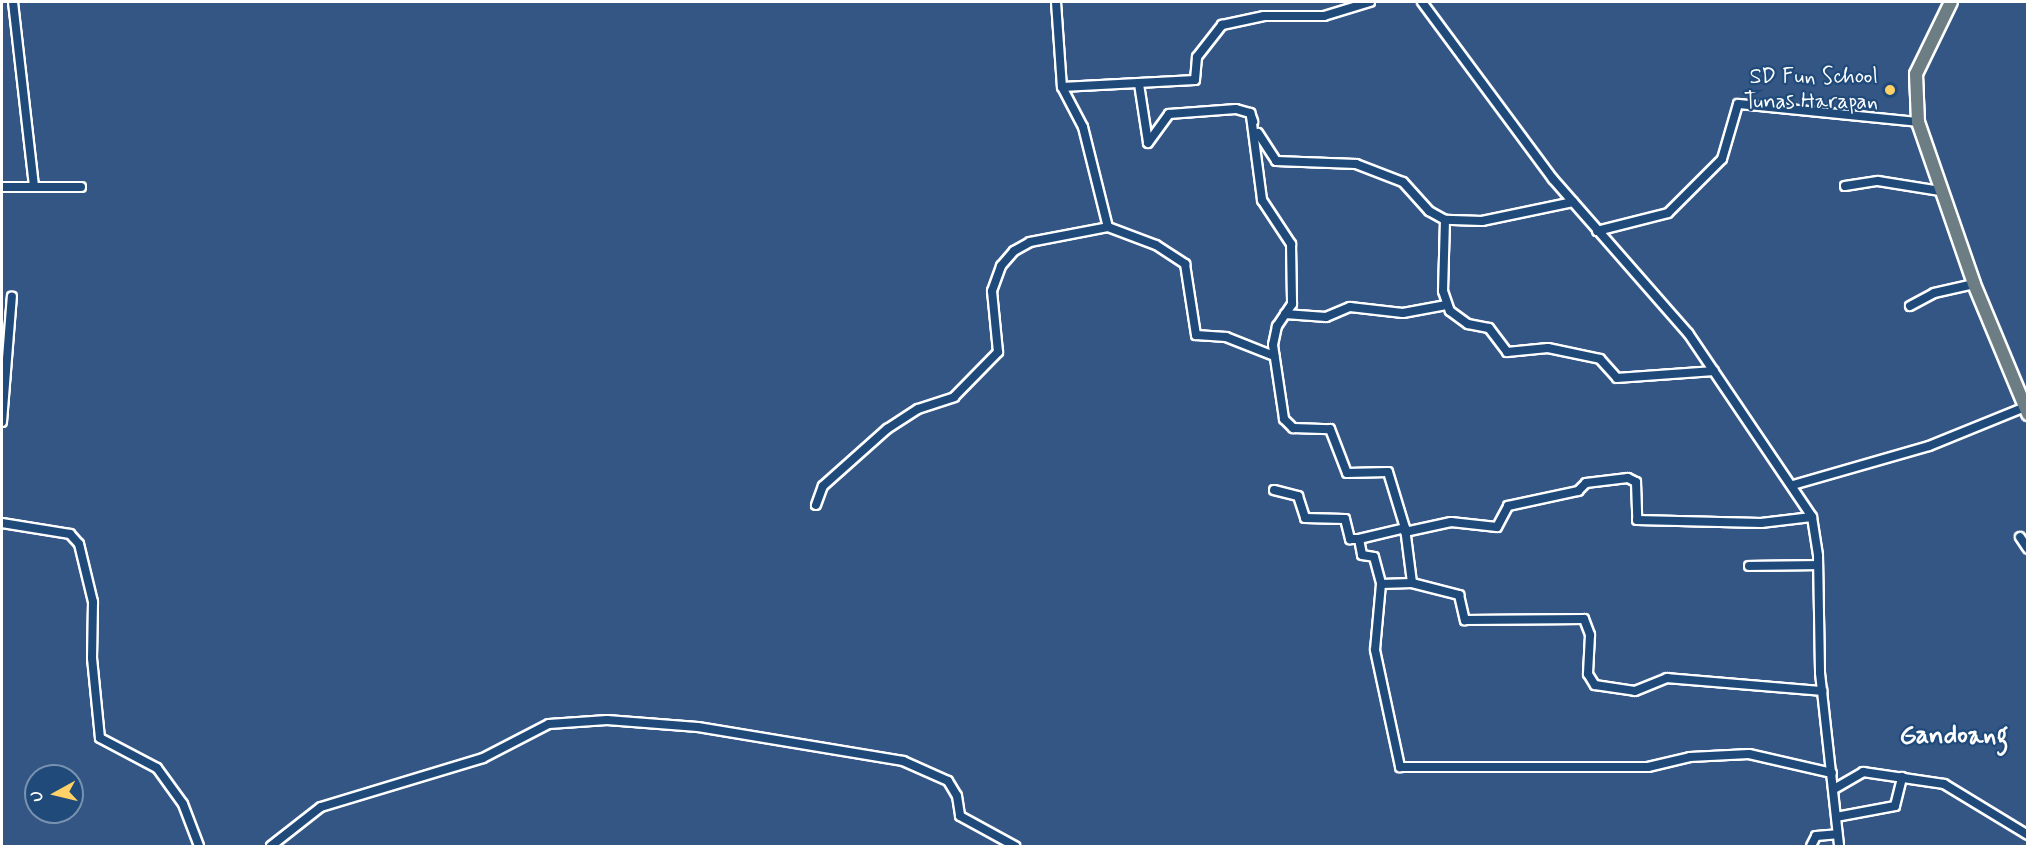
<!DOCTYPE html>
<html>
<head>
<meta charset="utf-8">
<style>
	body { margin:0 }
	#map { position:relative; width:2029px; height:848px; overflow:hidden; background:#345685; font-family:Mynerve,sans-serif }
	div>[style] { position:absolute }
	.roads { filter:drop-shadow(2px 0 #fff) drop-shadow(-2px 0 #fff) drop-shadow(0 2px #fff) drop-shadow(0 -2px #fff) }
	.minor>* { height:8px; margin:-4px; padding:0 4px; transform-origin:4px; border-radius:4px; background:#1f4a7a }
	.primary>* { height:12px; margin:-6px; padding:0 6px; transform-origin:6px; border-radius:6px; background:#6d7d84 }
	.dots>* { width:16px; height:16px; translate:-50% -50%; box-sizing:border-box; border:3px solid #1f4a7a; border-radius:50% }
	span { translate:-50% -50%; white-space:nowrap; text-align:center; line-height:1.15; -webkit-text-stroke:4.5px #1f4a7a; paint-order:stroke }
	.poi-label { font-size:22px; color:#fff }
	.right { translate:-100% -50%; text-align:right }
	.quarter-label { font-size:26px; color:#fff; font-weight:700 }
	.frame { position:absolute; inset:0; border:3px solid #fff; pointer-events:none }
	.north { position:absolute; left:24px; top:764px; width:60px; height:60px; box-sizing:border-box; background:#1f4a7a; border:2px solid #7992af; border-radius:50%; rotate:262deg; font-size:16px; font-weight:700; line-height:24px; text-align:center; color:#fff }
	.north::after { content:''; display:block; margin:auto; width:21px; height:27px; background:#ffd166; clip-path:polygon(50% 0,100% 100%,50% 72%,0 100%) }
</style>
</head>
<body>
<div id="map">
	<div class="roads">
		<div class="minor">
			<div style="left:13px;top:2px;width:185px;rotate:83.5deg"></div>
			<div style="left:1056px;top:2px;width:85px;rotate:86deg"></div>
			<div style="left:1062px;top:87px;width:45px;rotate:62.3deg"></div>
			<div style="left:1083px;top:127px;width:103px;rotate:76deg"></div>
			<div style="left:1108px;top:227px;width:51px;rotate:20.6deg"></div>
			<div style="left:1156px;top:245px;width:35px;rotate:33deg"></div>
			<div style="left:1185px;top:264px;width:72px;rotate:81.2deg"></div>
			<div style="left:1196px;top:335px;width:30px;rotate:4deg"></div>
			<div style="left:1226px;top:337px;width:52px;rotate:21.6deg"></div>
			<div style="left:1422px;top:2px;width:220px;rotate:53.5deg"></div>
			<div style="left:1553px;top:179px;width:205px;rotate:48.8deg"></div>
			<div style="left:1688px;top:333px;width:222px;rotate:56deg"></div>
			<div style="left:1812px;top:517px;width:39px;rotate:81deg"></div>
			<div style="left:1818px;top:556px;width:117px;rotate:89deg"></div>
			<div style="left:1820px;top:673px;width:174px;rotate:83.7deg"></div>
			<div style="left:1139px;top:84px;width:59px;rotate:81.2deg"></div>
			<div style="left:1062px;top:87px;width:133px;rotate:-3deg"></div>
			<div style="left:1195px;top:80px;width:23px;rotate:-85deg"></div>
			<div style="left:1197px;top:57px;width:41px;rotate:-52deg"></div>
			<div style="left:1222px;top:25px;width:43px;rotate:-12.1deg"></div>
			<div style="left:1264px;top:16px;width:60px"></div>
			<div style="left:1324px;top:16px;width:48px;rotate:-16.9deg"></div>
			<div style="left:1251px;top:116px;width:85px;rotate:82.5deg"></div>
			<div style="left:1262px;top:200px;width:53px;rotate:56.6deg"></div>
			<div style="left:1291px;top:244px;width:60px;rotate:89deg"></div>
			<div style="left:1292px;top:304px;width:27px;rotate:124deg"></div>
			<div style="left:1277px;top:326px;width:19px;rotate:102deg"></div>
			<div style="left:1273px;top:345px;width:75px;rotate:81.5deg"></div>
			<div style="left:1284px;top:419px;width:13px;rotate:45deg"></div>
			<div style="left:1293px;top:428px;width:37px;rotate:2deg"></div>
			<div style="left:1330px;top:429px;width:47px;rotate:68.9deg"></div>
			<div style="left:1347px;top:473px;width:41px;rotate:-1.4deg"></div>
			<div style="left:1388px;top:472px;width:59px;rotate:73.1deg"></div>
			<div style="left:1405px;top:528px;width:55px;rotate:82.7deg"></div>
			<div style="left:1258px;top:133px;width:33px;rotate:57deg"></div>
			<div style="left:1276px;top:161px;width:80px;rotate:2.1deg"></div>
			<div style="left:1356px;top:164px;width:50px;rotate:21deg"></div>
			<div style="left:1403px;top:182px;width:39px;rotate:48deg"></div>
			<div style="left:1429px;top:211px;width:18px;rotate:29deg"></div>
			<div style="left:1148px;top:143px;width:36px;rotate:-54deg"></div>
			<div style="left:1169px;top:114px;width:67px;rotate:-4.3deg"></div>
			<div style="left:1236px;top:109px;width:15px;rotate:16deg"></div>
			<div style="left:1250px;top:113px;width:9px;rotate:69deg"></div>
			<div style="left:1845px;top:186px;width:33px;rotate:-9deg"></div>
			<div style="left:1878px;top:181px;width:63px;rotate:9.2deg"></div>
			<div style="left:2px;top:187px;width:79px"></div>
			<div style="left:1573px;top:202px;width:93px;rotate:168.2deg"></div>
			<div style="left:1482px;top:221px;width:37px;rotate:-178deg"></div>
			<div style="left:1445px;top:220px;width:71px;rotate:91.6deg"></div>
			<div style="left:1443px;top:291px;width:21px;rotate:71deg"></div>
			<div style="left:1450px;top:311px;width:22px;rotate:36deg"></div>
			<div style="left:1468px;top:324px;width:21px;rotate:11deg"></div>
			<div style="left:1489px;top:328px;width:30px;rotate:53deg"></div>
			<div style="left:1507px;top:352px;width:41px;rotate:-5.6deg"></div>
			<div style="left:1548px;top:348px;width:53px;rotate:11.9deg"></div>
			<div style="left:1600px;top:359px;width:25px;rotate:48deg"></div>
			<div style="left:1617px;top:378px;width:97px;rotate:-4.1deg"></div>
			<div style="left:1597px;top:231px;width:73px;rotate:-14.2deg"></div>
			<div style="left:1668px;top:213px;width:76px;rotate:-45deg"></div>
			<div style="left:1722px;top:159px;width:57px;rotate:-73.8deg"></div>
			<div style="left:1738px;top:104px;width:181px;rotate:5.7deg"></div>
			<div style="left:1910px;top:306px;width:27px;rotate:-28deg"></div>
			<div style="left:1934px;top:293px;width:41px;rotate:-12.7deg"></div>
			<div style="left:1285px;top:314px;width:41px;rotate:4.2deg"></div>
			<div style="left:1326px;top:317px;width:26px;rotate:-23deg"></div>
			<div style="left:1350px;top:307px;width:53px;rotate:6.5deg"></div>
			<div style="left:1403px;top:313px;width:44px;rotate:-10.5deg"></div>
			<div style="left:2px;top:422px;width:126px;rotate:-85.5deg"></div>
			<div style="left:1793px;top:485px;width:141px;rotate:-16deg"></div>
			<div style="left:1929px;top:446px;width:104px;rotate:-22.1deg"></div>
			<div style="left:1274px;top:490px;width:25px;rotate:14deg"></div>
			<div style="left:1298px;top:496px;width:23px;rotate:72deg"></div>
			<div style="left:1305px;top:518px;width:40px;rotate:1.4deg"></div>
			<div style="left:1345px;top:519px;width:21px;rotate:76deg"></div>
			<div style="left:1350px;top:539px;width:9px"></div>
			<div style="left:1359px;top:539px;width:16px;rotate:79deg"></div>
			<div style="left:1362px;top:555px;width:12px;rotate:9deg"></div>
			<div style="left:1374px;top:557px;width:28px;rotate:75deg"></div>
			<div style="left:1381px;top:584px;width:31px;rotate:-2deg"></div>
			<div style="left:1412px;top:583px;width:49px;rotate:14.3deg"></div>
			<div style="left:1459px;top:595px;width:26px;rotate:77deg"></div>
			<div style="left:1465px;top:620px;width:119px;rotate:-0.5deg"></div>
			<div style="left:1584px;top:619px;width:17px;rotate:69deg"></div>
			<div style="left:1590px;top:635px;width:39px;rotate:93deg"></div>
			<div style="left:1588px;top:674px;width:13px;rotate:58deg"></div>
			<div style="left:1595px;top:685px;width:40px;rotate:8.5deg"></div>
			<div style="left:1635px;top:691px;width:35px;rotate:-22deg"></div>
			<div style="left:1667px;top:678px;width:156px;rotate:4.8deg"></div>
			<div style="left:816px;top:505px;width:20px;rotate:-70deg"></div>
			<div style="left:823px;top:486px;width:86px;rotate:-41.7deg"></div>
			<div style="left:887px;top:429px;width:37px;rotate:-33deg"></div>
			<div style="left:918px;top:409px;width:38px;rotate:-18deg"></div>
			<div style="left:954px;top:397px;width:63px;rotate:-45.6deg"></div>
			<div style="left:998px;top:352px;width:61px;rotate:-95.6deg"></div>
			<div style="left:992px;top:291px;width:27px;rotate:-70deg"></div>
			<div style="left:1001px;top:266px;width:20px;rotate:-49deg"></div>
			<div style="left:1014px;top:251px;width:18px;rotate:-29deg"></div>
			<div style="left:1030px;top:242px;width:79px;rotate:-10.9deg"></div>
			<div style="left:2px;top:523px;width:69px;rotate:9.2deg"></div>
			<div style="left:70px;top:534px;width:13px;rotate:48deg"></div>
			<div style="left:79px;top:544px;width:60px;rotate:76.4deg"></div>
			<div style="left:93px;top:602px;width:56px;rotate:91deg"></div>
			<div style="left:92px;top:658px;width:80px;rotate:84.3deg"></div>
			<div style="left:100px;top:738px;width:64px;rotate:27.8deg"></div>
			<div style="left:157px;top:768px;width:44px;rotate:54.2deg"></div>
			<div style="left:183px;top:804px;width:45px;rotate:69.1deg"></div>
			<div style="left:1405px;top:532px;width:47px;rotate:-12.3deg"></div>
			<div style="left:1451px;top:522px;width:46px;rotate:6.2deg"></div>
			<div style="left:1497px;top:527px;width:24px;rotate:-62deg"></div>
			<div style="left:1508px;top:506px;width:72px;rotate:-12.1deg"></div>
			<div style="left:1578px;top:491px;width:11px;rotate:-45deg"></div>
			<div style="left:1586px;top:483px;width:42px;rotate:-6.8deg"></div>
			<div style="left:1628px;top:478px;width:9px;rotate:27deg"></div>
			<div style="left:1636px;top:482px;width:38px;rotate:88deg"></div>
			<div style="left:1637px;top:520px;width:124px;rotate:1.4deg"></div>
			<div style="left:1761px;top:523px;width:51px;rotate:-6.7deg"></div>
			<div style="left:2020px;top:537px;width:14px;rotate:56deg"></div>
			<div style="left:1359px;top:539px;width:47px;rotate:-13.4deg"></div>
			<div style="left:1749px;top:566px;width:69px;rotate:-0.8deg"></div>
			<div style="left:1381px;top:584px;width:66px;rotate:95.2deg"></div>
			<div style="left:1375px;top:650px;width:120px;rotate:77.9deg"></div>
			<div style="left:1400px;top:767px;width:248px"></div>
			<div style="left:1648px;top:767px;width:43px;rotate:-13.4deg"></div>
			<div style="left:1690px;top:757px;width:59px;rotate:-2.9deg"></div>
			<div style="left:1749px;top:754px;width:85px;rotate:12.9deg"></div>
			<div style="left:1834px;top:789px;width:34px;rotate:-30deg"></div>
			<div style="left:1863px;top:772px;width:82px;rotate:8.4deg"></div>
			<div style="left:1944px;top:784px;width:98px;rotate:31.3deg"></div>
			<div style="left:1836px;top:817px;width:60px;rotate:-10.6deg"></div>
			<div style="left:1895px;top:806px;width:30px;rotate:-76deg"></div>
			<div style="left:271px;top:846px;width:63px;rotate:-38deg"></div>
			<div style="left:321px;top:807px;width:169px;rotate:-16.8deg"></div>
			<div style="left:483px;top:758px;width:74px;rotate:-27.3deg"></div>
			<div style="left:549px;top:724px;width:58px;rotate:-3.9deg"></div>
			<div style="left:607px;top:720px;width:91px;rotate:4.4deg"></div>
			<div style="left:698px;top:727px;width:208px;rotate:9.4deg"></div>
			<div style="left:903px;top:761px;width:49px;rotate:24deg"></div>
			<div style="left:948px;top:781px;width:17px;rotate:59deg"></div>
			<div style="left:957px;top:796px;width:20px;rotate:81deg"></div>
			<div style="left:960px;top:816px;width:63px;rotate:28.6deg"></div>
			<div style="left:1811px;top:846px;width:11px;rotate:-63deg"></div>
			<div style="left:1816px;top:836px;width:21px;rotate:-5deg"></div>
		</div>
		<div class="primary">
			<div style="left:1951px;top:2px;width:80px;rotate:115.9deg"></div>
			<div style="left:1916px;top:74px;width:48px;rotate:87.6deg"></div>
			<div style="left:1918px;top:122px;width:171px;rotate:70.9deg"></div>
			<div style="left:1974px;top:284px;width:141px;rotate:67.4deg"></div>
		</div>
	</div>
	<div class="dots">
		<div style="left:1890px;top:90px;background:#ffd166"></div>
	</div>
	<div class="poi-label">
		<span class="right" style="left:1878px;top:90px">SD Fun School<br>Tunas Harapan</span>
	</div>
	<div class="quarter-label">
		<span style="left:1954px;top:737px">Gandoang</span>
	</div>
	<div class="frame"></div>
	<div class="north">U</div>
</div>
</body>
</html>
